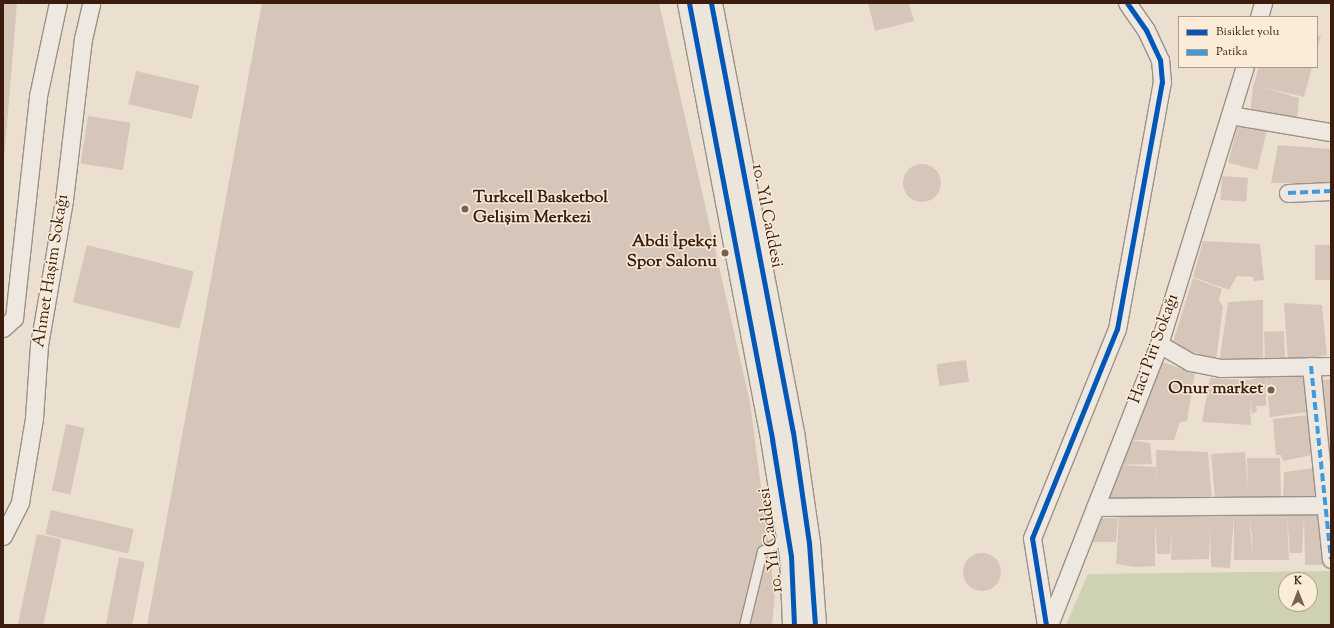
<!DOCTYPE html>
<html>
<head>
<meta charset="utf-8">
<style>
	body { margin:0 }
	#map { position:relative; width:1334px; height:628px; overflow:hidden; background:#ebe0d0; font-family:"Sorts Mill Goudy",serif }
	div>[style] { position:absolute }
	.green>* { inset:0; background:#ced1b2 }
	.building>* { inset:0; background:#d6c6b9; transform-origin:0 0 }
	.round { border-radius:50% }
	.roads { filter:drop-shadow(1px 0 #9c9187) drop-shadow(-1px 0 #9c9187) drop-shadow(0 1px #9c9187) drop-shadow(0 -1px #9c9187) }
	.lane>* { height:9px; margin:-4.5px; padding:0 4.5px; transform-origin:4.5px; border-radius:4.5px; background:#eee8e1 }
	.street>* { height:17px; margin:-8.5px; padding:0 8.5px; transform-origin:8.5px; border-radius:8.5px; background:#eee8e1 }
	.primary>* { height:22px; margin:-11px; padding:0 11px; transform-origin:11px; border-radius:11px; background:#ece5dc }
	.quiet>* { height:4px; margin-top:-2px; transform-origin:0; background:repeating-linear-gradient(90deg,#3f9bde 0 8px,transparent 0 12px) }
	.cycleway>* { height:5px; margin:-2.5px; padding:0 2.5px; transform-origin:2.5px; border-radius:2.5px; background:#0057b8 }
	.dots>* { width:11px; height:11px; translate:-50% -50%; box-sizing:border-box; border:2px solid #faecd9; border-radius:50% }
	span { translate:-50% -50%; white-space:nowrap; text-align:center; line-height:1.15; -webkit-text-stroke:3px #faecd9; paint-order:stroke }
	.poi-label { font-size:17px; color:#3c1d0d; font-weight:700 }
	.left { translate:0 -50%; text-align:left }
	.right { translate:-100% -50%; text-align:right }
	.street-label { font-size:17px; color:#3c1d0d }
	.frame { position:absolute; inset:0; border:4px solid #3c1d0d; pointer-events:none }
	.legend { position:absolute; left:1178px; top:16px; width:140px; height:52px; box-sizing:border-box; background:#faecd9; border:1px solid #ae9987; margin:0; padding:5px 7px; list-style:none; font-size:12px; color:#3c1d0d }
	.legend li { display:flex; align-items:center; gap:8px; height:20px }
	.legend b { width:20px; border:1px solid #ae9987 }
	.north { position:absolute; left:1278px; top:572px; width:40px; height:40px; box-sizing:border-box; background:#faecd9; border:1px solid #ae9987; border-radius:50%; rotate:0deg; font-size:11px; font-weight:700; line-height:16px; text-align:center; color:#3c1d0d }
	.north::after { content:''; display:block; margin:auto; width:14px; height:18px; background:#796151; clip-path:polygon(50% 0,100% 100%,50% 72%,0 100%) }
</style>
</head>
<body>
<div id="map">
	<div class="green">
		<div style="clip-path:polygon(evenodd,1331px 571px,1331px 625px,1066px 625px,1088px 574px,1331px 571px,1286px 580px,1310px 580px,1310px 604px,1286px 604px,1286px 580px)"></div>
	</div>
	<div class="building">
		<div style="clip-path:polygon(3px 3px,17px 3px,4px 160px,3px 160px)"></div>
		<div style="clip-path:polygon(262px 3px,659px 3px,750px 402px,775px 595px,772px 625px,147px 625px)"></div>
		<div style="clip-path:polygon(868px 3px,909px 3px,914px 21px,875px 31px)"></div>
		<div style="clip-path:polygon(1317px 35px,1321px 36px,1317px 48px)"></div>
		<div style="clip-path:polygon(1259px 67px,1312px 67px,1304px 97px,1261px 87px,1299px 98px,1297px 120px,1250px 114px,1253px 86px)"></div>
		<div style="left:136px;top:71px;width:65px;height:34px;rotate:13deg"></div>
		<div style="left:88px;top:116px;width:43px;height:48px;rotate:9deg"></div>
		<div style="left:1238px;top:123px;width:30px;height:41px;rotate:14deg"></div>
		<div style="clip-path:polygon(1278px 145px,1331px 149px,1331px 183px,1271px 183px)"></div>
		<div class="round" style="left:903px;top:164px;width:38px;height:38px"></div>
		<div style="left:1222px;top:176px;width:26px;height:24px;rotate:4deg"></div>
		<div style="clip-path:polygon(1203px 241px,1260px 244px,1264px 280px,1254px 281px,1253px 277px,1237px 276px,1229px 290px,1193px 277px)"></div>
		<div style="left:87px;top:245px;width:110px;height:59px;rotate:14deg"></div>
		<div style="left:1315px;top:245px;width:16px;height:35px"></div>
		<div style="clip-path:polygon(1193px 278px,1222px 289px,1219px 300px,1223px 307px,1216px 360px,1172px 345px)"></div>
		<div style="clip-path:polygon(1263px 300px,1263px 364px,1219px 364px,1228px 302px)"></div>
		<div style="clip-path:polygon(1284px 303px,1322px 305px,1327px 355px,1288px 363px)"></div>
		<div style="left:1284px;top:331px;width:31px;height:20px;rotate:88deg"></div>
		<div style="left:966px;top:360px;width:22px;height:30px;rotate:82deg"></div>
		<div style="clip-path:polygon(1159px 361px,1195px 373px,1187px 421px,1180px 422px,1174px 440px,1129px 440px,1150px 443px,1152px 464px,1119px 465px,1156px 467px,1157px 487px,1156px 450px,1208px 452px,1212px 499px,1105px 502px,1117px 465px,1129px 440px)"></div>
		<div style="clip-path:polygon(1307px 374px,1309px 412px,1270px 417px,1266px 378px,1266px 406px,1256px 406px,1257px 411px,1252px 414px,1250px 399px,1251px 425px,1202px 422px,1210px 378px,1250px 380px,1266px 376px)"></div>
		<div style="clip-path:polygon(1331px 379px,1331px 445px,1325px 445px,1321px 380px)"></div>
		<div style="clip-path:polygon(1309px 415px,1312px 455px,1283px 461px,1281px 455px,1276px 455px,1273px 419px)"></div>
		<div style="left:66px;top:424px;width:19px;height:68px;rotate:12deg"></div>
		<div style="clip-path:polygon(1245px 452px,1248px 488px,1247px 458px,1280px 458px,1281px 498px,1215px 501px,1211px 454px)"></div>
		<div style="clip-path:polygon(1315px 468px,1316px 496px,1283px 497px,1284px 472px)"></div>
		<div style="left:51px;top:510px;width:85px;height:25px;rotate:13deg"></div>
		<div style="clip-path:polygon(evenodd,1321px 512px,1329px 565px,1305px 565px,1304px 517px,1302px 553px,1290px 553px,1287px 516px,1289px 560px,1234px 560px,1234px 516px,1230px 568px,1211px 567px,1210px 528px,1209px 559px,1171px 560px,1172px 530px,1170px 554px,1157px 554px,1155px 522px,1155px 566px,1135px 567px,1116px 564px,1119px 514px,1321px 512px,1249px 517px,1252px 536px,1253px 557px,1249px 517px)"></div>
		<div style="clip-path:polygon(1099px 518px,1118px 518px,1116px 542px,1091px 542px)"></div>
		<div style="left:37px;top:534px;width:25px;height:93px;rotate:12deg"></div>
		<div class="round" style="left:963px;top:553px;width:38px;height:38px"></div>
		<div style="left:119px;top:557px;width:26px;height:69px;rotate:11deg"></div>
	</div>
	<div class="roads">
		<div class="lane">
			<div style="left:744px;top:625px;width:76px;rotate:-76.3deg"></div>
			<div style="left:762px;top:551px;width:30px;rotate:-30deg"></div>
		</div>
		<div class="street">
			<div style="left:1259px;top:17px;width:15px;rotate:-74deg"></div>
			<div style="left:1230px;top:115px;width:102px;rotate:9.6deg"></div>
			<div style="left:1288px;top:193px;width:43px;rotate:-2.7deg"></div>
			<div style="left:3px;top:328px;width:15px;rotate:-42deg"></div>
			<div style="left:14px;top:318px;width:223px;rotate:-83.8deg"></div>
			<div style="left:38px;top:96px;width:95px;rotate:-77.9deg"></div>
			<div style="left:1159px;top:344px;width:36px;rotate:30deg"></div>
			<div style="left:1190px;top:362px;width:32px;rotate:11deg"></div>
			<div style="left:1221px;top:368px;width:110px;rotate:-1deg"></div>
			<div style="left:1311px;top:366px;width:194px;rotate:84.1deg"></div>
			<div style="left:1095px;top:507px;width:232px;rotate:-0.5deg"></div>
			<div style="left:3px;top:536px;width:38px;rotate:-63deg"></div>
			<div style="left:20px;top:502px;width:85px;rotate:-80.5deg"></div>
			<div style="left:34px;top:418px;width:73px;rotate:-86.1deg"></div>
			<div style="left:39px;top:345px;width:147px;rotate:-80.2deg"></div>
			<div style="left:64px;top:200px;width:162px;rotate:-83.3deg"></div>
			<div style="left:83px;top:39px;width:37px;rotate:-77deg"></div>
			<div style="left:1046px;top:625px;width:88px;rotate:-99.1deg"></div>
			<div style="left:1032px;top:538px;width:226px;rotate:-67.9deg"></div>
			<div style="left:1117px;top:329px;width:251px;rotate:-79.7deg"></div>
			<div style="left:1162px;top:82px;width:22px;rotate:-95deg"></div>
			<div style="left:1160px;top:60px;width:33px;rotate:-115deg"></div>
			<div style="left:1146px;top:30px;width:33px;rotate:-125deg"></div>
			<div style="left:1049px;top:625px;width:302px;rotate:-68.6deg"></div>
			<div style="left:1159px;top:344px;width:290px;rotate:-72.8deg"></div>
		</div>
		<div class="primary">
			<div style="left:689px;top:3px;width:444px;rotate:79.2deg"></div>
			<div style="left:772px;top:439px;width:119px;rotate:80.8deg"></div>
			<div style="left:791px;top:556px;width:69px;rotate:87.5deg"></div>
			<div style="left:711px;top:3px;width:437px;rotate:79.2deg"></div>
			<div style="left:793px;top:432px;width:112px;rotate:81.8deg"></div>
			<div style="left:809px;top:543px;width:82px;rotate:85.8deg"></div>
		</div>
	</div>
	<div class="quiet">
		<div style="left:1288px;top:193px;width:43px;rotate:-2.7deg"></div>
		<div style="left:1311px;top:366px;width:194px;rotate:84.1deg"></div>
	</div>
	<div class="cycleway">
		<div style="left:689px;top:3px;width:444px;rotate:79.2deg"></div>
		<div style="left:772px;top:439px;width:119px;rotate:80.8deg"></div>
		<div style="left:791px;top:556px;width:69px;rotate:87.5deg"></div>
		<div style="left:711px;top:3px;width:437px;rotate:79.2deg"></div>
		<div style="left:793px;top:432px;width:112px;rotate:81.8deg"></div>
		<div style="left:809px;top:543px;width:82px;rotate:85.8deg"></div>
		<div style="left:1046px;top:625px;width:88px;rotate:-99.1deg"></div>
		<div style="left:1032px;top:538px;width:226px;rotate:-67.9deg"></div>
		<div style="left:1117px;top:329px;width:251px;rotate:-79.7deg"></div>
		<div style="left:1162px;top:82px;width:22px;rotate:-95deg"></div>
		<div style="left:1160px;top:60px;width:33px;rotate:-115deg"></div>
		<div style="left:1146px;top:30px;width:33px;rotate:-125deg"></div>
	</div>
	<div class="dots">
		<div style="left:465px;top:209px;background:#796151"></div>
		<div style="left:725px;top:253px;background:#796151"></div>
		<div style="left:1271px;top:390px;background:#796151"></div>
	</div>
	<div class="poi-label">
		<span class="left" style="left:473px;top:209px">Turkcell Basketbol<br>Gelişim Merkezi</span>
		<span class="right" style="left:717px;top:253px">Abdi İpekçi<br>Spor Salonu</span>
		<span class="right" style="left:1263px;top:390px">Onur market</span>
	</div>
	<div class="street-label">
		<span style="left:766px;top:216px;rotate:79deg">10. Yıl Caddesi</span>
		<span style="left:52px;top:271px;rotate:-81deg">Ahmet Haşim Sokağı</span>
		<span style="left:1155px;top:349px;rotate:-70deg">Haci Piri Sokağı</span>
		<span style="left:772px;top:540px;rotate:-97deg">10. Yıl Caddesi</span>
	</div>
	<div class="frame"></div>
	<ul class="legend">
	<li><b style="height:5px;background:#0057b8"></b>Bisiklet yolu</li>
	<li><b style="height:5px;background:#3f9bde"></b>Patika</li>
	</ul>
	<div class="north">K</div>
</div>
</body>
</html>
